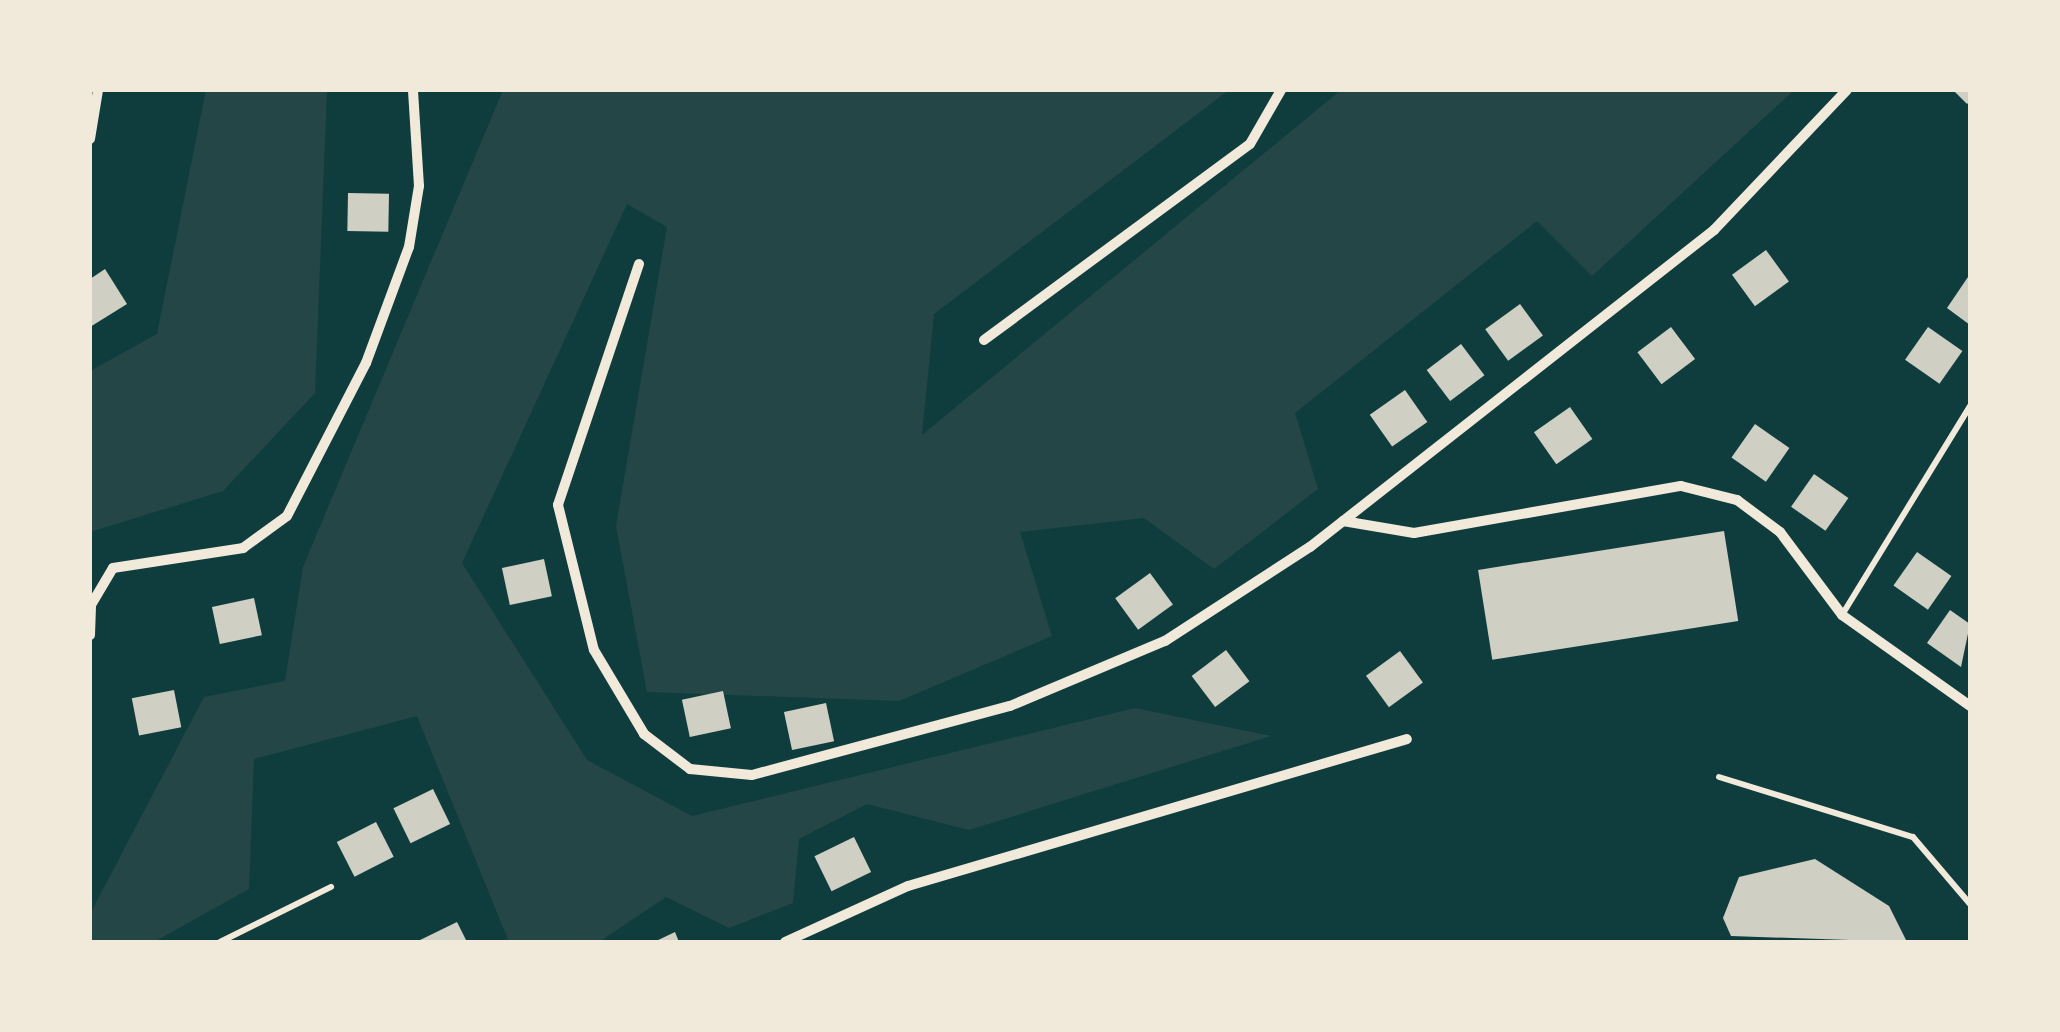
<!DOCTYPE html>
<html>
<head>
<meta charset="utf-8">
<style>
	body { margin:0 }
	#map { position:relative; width:2060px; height:1032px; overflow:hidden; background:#0f3d3e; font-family:"Source Sans 3",sans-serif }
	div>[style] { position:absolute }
	.green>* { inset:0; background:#244646 }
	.building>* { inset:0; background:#cfcfc3; transform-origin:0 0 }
	.service>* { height:6px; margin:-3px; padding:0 3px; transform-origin:3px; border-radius:3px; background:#f1e9da }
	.minor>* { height:10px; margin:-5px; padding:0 5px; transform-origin:5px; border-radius:5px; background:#f1e9da }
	span { translate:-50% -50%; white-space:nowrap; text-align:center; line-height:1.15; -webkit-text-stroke:9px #f1e9da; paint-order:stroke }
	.frame { position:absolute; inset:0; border:92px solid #f1e9da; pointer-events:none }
</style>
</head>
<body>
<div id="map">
	<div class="green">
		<div style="clip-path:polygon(206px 90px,327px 90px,315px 393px,223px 491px,90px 532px,90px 371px,157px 334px)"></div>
		<div style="clip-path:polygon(503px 90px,1229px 90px,934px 314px,922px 435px,1341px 90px,1792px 92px,1592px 276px,1537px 221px,1295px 413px,1318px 489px,1214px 569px,1144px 518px,1020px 532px,1052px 636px,899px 701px,647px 692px,616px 526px,667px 227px,627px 204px,462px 563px,587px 760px,692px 816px,1135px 708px,1271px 736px,969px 830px,867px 804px,799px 839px,793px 903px,729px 928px,666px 897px,599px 942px,509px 942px,417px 716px,254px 759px,249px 889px,154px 942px,90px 942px,90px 914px,204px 697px,285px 681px,303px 567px)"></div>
	</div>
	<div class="building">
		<div style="clip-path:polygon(1953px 90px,1970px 90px,1970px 101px,1967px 104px)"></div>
		<div style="left:348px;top:193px;width:41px;height:38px;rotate:1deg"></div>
		<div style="left:1766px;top:250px;width:39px;height:42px;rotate:54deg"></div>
		<div style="clip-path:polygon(105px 269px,127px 304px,90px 327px,90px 279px)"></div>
		<div style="clip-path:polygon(1970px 274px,1970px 325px,1947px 308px)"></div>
		<div style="left:1520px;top:304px;width:39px;height:43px;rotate:54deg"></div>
		<div style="left:1671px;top:327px;width:40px;height:42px;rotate:53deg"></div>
		<div style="left:1928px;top:327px;width:42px;height:40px;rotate:35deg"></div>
		<div style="left:1461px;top:344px;width:39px;height:43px;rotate:53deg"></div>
		<div style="left:1405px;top:390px;width:39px;height:43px;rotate:55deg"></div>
		<div style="left:1570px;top:407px;width:39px;height:44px;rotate:55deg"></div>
		<div style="left:1755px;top:424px;width:42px;height:41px;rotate:35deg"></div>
		<div style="left:1814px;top:474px;width:42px;height:40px;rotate:35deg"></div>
		<div style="left:1724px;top:531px;width:91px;height:249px;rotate:81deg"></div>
		<div style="left:1917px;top:552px;width:42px;height:41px;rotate:35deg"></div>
		<div style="left:544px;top:559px;width:38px;height:43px;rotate:78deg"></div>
		<div style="left:1150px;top:573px;width:39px;height:43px;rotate:54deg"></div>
		<div style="left:254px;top:598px;width:38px;height:43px;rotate:78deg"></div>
		<div style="clip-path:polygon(1950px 610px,1970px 624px,1961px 667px,1927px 643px)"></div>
		<div style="left:1226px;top:650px;width:39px;height:43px;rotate:53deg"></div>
		<div style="left:1400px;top:651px;width:39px;height:42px;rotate:54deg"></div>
		<div style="left:174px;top:690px;width:38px;height:43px;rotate:79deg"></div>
		<div style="left:723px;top:691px;width:38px;height:42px;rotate:78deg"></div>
		<div style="left:826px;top:703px;width:39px;height:43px;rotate:78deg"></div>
		<div style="left:433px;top:789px;width:39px;height:44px;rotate:64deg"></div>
		<div style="left:376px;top:822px;width:39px;height:44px;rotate:63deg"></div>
		<div style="left:854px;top:837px;width:39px;height:44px;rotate:64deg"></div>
		<div style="clip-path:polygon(1815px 859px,1889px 906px,1907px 942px,1731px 936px,1723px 918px,1739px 877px)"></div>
		<div style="clip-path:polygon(457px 922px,467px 942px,416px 942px)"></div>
		<div style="clip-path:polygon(675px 932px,679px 942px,654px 942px)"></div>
	</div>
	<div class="service">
		<div style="left:1842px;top:615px;width:245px;rotate:-58.5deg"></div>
		<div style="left:1719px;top:777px;width:203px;rotate:17.2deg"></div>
		<div style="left:1913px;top:837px;width:88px;rotate:49.6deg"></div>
		<div style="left:220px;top:942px;width:124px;rotate:-26.4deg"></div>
	</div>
	<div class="minor">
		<div style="left:90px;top:139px;width:50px;rotate:-80.7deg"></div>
		<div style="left:639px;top:264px;width:254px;rotate:108.6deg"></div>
		<div style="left:558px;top:505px;width:149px;rotate:76.1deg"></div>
		<div style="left:594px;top:650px;width:98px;rotate:59.2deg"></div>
		<div style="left:644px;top:734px;width:58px;rotate:37.3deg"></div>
		<div style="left:690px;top:769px;width:62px;rotate:5.5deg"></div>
		<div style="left:752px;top:775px;width:267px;rotate:-15deg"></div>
		<div style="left:1010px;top:706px;width:168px;rotate:-22.8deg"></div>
		<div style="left:1165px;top:641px;width:173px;rotate:-33deg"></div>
		<div style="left:1310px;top:547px;width:514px;rotate:-38.12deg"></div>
		<div style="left:1714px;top:230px;width:193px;rotate:-46.5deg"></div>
		<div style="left:984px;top:340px;width:330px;rotate:-36.4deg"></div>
		<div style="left:1250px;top:144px;width:62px;rotate:-60.1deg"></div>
		<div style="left:1343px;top:521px;width:72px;rotate:9.6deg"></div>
		<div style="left:1414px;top:533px;width:271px;rotate:-10deg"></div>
		<div style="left:1681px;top:486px;width:58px;rotate:14deg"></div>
		<div style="left:1737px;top:500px;width:54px;rotate:36.7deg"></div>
		<div style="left:1780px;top:532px;width:104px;rotate:53.2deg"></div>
		<div style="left:1842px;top:615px;width:157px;rotate:35.4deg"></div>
		<div style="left:90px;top:635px;width:30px;rotate:-88deg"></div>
		<div style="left:91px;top:605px;width:43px;rotate:-59.3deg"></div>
		<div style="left:113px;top:568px;width:132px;rotate:-8.7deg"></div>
		<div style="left:243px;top:548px;width:54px;rotate:-36deg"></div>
		<div style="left:287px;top:516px;width:172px;rotate:-62.7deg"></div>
		<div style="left:366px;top:363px;width:124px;rotate:-69.7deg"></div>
		<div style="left:409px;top:247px;width:62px;rotate:-80.7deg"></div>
		<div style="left:419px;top:186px;width:96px;rotate:-93.6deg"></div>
		<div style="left:785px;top:942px;width:135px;rotate:-24.5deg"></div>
		<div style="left:908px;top:886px;width:520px;rotate:-16.41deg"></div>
	</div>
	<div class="frame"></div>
</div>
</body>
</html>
